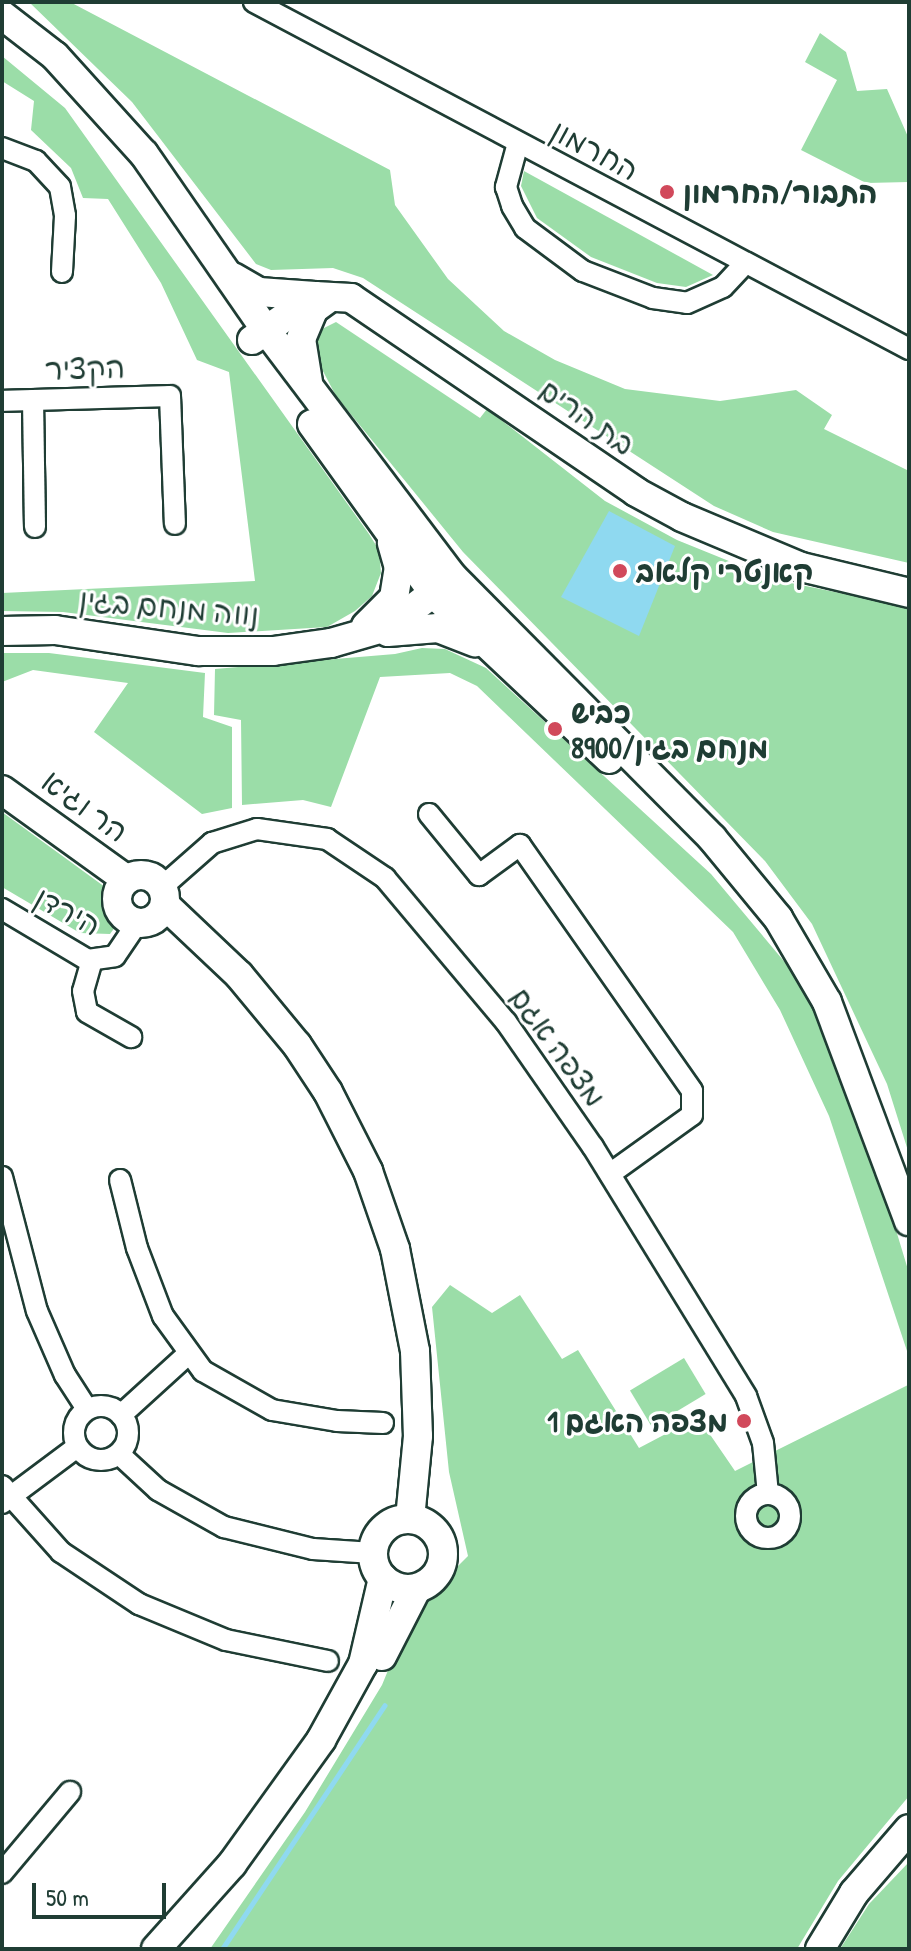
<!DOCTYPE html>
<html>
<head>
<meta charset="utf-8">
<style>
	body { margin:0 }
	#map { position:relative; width:911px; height:1951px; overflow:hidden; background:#fff; font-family:"Patrick Hand","Playpen Sans Hebrew",sans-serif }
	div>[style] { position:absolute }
	.green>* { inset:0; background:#9bdda8; transform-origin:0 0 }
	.water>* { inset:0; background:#8fd9f0 }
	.stream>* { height:5px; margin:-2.5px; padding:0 2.5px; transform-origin:2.5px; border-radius:2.5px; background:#8fd9f0 }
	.roads { filter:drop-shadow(2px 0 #1f3d34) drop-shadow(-2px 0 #1f3d34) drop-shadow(0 2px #1f3d34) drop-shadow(0 -2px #1f3d34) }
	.street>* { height:20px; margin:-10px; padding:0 10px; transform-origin:10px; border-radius:10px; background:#fff }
	.street>.ring { margin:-10px; padding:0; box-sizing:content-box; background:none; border:20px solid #fff; border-radius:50% }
	.secondary>* { height:28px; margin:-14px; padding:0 14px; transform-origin:14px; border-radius:14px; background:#fff }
	.secondary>.ring { margin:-14px; padding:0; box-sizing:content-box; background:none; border:28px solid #fff; border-radius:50% }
	.dots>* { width:22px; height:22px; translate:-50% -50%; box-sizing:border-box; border:4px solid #fff; border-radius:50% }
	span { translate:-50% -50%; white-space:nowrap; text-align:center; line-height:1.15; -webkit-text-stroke:6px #fff; paint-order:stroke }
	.street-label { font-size:30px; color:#1f3d34 }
	.poi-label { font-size:30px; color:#1f3d34; font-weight:700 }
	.left { translate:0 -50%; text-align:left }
	.right { translate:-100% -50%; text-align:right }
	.frame { position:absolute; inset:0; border:4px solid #1f3d34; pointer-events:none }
	.scale { position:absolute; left:32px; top:1883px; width:134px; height:36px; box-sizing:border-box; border:4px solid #1f3d34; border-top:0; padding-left:10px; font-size:24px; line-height:28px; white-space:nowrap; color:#1f3d34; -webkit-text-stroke:6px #fff; paint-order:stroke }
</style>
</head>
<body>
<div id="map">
	<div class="green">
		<div style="clip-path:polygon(29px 2px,70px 2px,390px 170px,395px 205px,448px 279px,504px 331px,555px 360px,625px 389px,720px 401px,796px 390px,832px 415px,824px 429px,909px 471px,909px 563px,773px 532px,714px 506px,363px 278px,333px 268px,271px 270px,256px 264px,132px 102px)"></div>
		<div style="clip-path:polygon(820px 33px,846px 52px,857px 91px,887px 89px,909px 139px,909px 182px,866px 183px,801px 150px,837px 80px,805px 62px)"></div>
		<div style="clip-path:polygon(2px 56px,65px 108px,369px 534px,379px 550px,381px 573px,372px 596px,355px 611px,327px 627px,228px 633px,63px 612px,2px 611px,2px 593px,255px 581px,229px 372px,197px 360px,161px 283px,108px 199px,83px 198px,71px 168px,31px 130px,34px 101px,2px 81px)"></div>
		<div style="clip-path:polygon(524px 171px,713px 275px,686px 287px,657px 283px,591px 257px,537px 218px,521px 186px)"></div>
		<div style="clip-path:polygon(336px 322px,480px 418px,487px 409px,605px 501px,677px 540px,776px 580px,909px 607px,909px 1154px,887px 1084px,812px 924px,765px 861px,463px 552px,336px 396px,314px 354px,320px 330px)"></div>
		<div style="clip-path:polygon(422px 648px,445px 649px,486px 668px,711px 874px,793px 972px,820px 1020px,876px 1164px,909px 1273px,909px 1357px,829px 1116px,780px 1010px,733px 932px,477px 686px,450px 673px,380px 677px,331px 807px,303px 800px,242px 805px,241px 720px,214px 715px,215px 669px,395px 654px)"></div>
		<div style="clip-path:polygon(3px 653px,49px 653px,205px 673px,203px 717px,232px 727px,232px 808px,202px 814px,94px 732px,128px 683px,33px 670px,2px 682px)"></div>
		<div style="clip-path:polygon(2px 812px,105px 887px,121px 919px,110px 934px,80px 933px,2px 887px)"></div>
		<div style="clip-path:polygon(450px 1285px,492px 1313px,520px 1295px,562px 1359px,578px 1350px,639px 1448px,698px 1417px,735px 1471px,908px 1385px,909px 1796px,838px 1881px,797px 1949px,210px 1949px,305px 1812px,382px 1685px,412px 1612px,468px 1556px,449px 1472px,432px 1307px)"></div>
		<div style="left:684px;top:1358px;width:42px;height:63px;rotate:59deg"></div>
		<div style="clip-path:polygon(909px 1862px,909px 1949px,840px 1949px,869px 1904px)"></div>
	</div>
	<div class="water">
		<div style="clip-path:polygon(609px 511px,675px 546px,639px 636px,561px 597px)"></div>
	</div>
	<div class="stream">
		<div style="left:222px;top:1949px;width:293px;rotate:-56.3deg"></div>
	</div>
	<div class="roads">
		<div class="street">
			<div style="left:254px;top:2px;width:741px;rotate:27.91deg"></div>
			<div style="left:518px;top:143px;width:46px;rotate:105.3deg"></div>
			<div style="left:506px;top:187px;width:20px;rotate:72deg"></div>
			<div style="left:512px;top:206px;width:26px;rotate:59deg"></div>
			<div style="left:525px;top:228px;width:72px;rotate:36.6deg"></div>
			<div style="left:583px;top:271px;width:75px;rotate:21.1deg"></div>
			<div style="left:653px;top:298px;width:34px;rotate:8deg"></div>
			<div style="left:687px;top:303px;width:39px;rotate:-24deg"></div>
			<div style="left:723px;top:287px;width:33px;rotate:-47deg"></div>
			<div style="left:2px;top:148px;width:36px;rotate:21deg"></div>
			<div style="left:36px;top:161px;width:35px;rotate:47deg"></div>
			<div style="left:60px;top:187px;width:29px;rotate:80deg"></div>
			<div style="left:65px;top:216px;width:56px;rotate:93.1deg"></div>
			<div style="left:33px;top:400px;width:127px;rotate:89.1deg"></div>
			<div style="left:2px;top:401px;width:168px;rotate:-1.7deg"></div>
			<div style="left:170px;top:396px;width:128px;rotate:87.8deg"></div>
			<div style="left:429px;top:814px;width:79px;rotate:50.7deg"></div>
			<div style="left:479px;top:875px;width:51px;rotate:-36.2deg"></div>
			<div style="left:520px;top:845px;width:300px;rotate:55deg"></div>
			<div style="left:692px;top:1091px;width:24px;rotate:90deg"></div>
			<div style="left:692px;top:1115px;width:101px;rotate:144.3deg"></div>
			<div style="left:162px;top:887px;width:67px;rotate:-41.3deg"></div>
			<div style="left:212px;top:843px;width:47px;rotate:-17.3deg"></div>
			<div style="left:257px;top:829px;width:71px;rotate:8.1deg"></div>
			<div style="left:327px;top:839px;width:70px;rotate:33.9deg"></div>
			<div style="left:385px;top:878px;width:188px;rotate:50deg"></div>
			<div style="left:506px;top:1022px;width:152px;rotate:55.2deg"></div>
			<div style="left:593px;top:1147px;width:292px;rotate:58.4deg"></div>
			<div style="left:746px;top:1396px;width:50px;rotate:70.1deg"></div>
			<div style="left:763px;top:1443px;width:51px;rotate:84.4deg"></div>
			<div style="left:2px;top:909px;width:100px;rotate:30.7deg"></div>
			<div style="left:88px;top:960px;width:27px;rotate:-8deg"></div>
			<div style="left:115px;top:956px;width:40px;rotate:-56deg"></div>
			<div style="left:92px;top:960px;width:32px;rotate:106deg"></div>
			<div style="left:83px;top:991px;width:21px;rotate:79deg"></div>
			<div style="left:87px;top:1012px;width:51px;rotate:29.6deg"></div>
			<div style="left:2px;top:1177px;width:138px;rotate:75.4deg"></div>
			<div style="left:37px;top:1311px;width:70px;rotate:66.4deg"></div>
			<div style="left:65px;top:1375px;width:40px;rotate:57.1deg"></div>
			<div style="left:120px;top:1180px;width:70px;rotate:76deg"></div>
			<div style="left:137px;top:1248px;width:73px;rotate:69.1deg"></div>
			<div style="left:163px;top:1316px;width:68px;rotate:54deg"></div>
			<div style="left:203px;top:1371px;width:79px;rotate:29.5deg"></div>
			<div style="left:272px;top:1410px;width:66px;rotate:9.6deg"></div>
			<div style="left:337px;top:1421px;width:46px;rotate:2.5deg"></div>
			<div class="ring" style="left:74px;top:1406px;width:34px;height:34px"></div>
			<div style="left:121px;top:1415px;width:91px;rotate:-42.3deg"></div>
			<div style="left:119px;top:1454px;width:53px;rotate:42.7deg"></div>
			<div style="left:158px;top:1490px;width:76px;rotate:29.3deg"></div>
			<div style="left:224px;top:1527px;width:92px;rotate:13.9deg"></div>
			<div style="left:313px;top:1549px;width:60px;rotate:3.8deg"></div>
			<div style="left:2px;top:1486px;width:89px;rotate:48.2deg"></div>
			<div style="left:61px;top:1552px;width:94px;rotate:33.7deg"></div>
			<div style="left:139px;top:1604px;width:94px;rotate:22.5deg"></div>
			<div style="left:226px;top:1640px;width:104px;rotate:11.6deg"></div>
			<div class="ring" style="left:746px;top:1494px;width:24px;height:24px"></div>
			<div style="left:2px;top:1503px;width:94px;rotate:-36.7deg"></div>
			<div style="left:2px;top:1873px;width:106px;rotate:-50deg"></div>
		</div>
		<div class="secondary">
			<div style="left:2px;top:15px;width:67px;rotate:37.7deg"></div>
			<div style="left:55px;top:56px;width:132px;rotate:47.8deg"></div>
			<div style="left:144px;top:154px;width:214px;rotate:55.3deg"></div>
			<div style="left:266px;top:330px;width:308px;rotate:52.9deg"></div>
			<div style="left:452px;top:576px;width:369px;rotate:45.2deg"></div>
			<div style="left:712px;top:838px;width:104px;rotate:50.5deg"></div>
			<div style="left:778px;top:918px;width:97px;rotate:59.7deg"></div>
			<div style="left:827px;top:1002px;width:234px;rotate:69.5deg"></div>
			<div style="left:233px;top:277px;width:30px;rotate:30deg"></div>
			<div style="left:259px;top:292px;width:56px;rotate:4.1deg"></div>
			<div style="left:252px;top:340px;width:77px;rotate:-34.9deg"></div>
			<div style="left:315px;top:296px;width:36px;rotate:3deg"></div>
			<div style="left:351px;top:298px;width:345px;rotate:34.2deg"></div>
			<div style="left:636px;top:492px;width:52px;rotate:28.5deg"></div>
			<div style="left:682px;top:517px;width:129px;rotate:22.8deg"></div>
			<div style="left:801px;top:567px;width:111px;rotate:13.5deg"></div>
			<div style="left:308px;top:382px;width:44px;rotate:-99.2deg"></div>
			<div style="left:301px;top:339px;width:33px;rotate:-67deg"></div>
			<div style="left:314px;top:309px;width:17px;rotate:-36deg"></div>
			<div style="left:312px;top:424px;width:211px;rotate:54.3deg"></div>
			<div style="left:435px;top:595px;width:239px;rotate:43.3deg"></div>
			<div style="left:366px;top:626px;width:40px;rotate:-45deg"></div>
			<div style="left:394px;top:598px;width:30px;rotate:-81deg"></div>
			<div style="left:399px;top:568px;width:26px;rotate:-106deg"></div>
			<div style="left:2px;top:631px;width:53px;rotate:-1.1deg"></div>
			<div style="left:55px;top:630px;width:145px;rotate:8.4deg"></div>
			<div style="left:198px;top:651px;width:75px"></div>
			<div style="left:273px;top:651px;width:59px;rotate:-7.9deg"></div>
			<div style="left:331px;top:643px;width:61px;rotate:-16.1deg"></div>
			<div style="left:390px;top:626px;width:71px;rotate:-37.5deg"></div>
			<div style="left:388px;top:632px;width:50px;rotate:-4.6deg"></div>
			<div style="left:438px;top:628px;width:40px;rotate:21deg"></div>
			<div style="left:2px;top:790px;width:153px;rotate:35.7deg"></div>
			<div class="ring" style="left:117px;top:875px;width:20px;height:20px"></div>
			<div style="left:165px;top:905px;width:102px;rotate:43.4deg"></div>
			<div style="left:239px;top:975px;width:91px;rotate:50.4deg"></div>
			<div style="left:297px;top:1045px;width:56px;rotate:56.6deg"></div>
			<div style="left:328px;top:1092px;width:89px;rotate:63.1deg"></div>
			<div style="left:368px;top:1171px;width:83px;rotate:70.9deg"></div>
			<div style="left:395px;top:1249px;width:104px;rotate:78.9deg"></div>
			<div style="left:415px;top:1351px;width:85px;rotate:88deg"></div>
			<div style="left:418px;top:1436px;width:83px;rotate:95.5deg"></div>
			<div class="ring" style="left:373px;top:1519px;width:42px;height:42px"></div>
			<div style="left:382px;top:1656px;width:76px;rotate:-62.8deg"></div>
			<div style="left:156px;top:1949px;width:114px;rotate:-48.2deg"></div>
			<div style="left:232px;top:1864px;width:153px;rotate:-54.3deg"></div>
			<div style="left:321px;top:1740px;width:87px;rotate:-61.1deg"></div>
			<div style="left:363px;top:1664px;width:88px;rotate:-76.9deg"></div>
			<div style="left:820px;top:1949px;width:66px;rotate:-58.7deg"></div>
			<div style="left:854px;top:1893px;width:84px;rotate:-49.3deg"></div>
		</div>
	</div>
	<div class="dots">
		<div style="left:667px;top:192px;background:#d1495b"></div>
		<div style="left:620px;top:571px;background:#d1495b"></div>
		<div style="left:555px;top:729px;background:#d1495b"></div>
		<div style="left:744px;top:1421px;background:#d1495b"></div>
	</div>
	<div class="street-label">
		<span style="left:595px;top:150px;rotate:28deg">החרמון</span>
		<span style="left:85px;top:368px;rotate:-2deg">הקציר</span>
		<span style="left:587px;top:417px;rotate:35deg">בת הרים</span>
		<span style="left:169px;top:607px;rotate:5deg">נווה מנחם בגין</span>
		<span style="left:85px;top:806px;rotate:36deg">הר וגיא</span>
		<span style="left:68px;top:911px;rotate:28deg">הירדן</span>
		<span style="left:558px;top:1047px;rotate:54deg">מצפה אגם</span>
	</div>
	<div class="poi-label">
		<span class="left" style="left:683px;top:192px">התבור/החרמון</span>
		<span class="left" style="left:636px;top:571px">קאנטרי קלאב</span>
		<span class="left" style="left:571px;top:729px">כביש<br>8900/מנחם בגין</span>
		<span class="right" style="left:728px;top:1421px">מצפה האגם 1</span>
	</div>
	<div class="frame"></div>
	<div class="scale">50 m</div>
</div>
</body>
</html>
